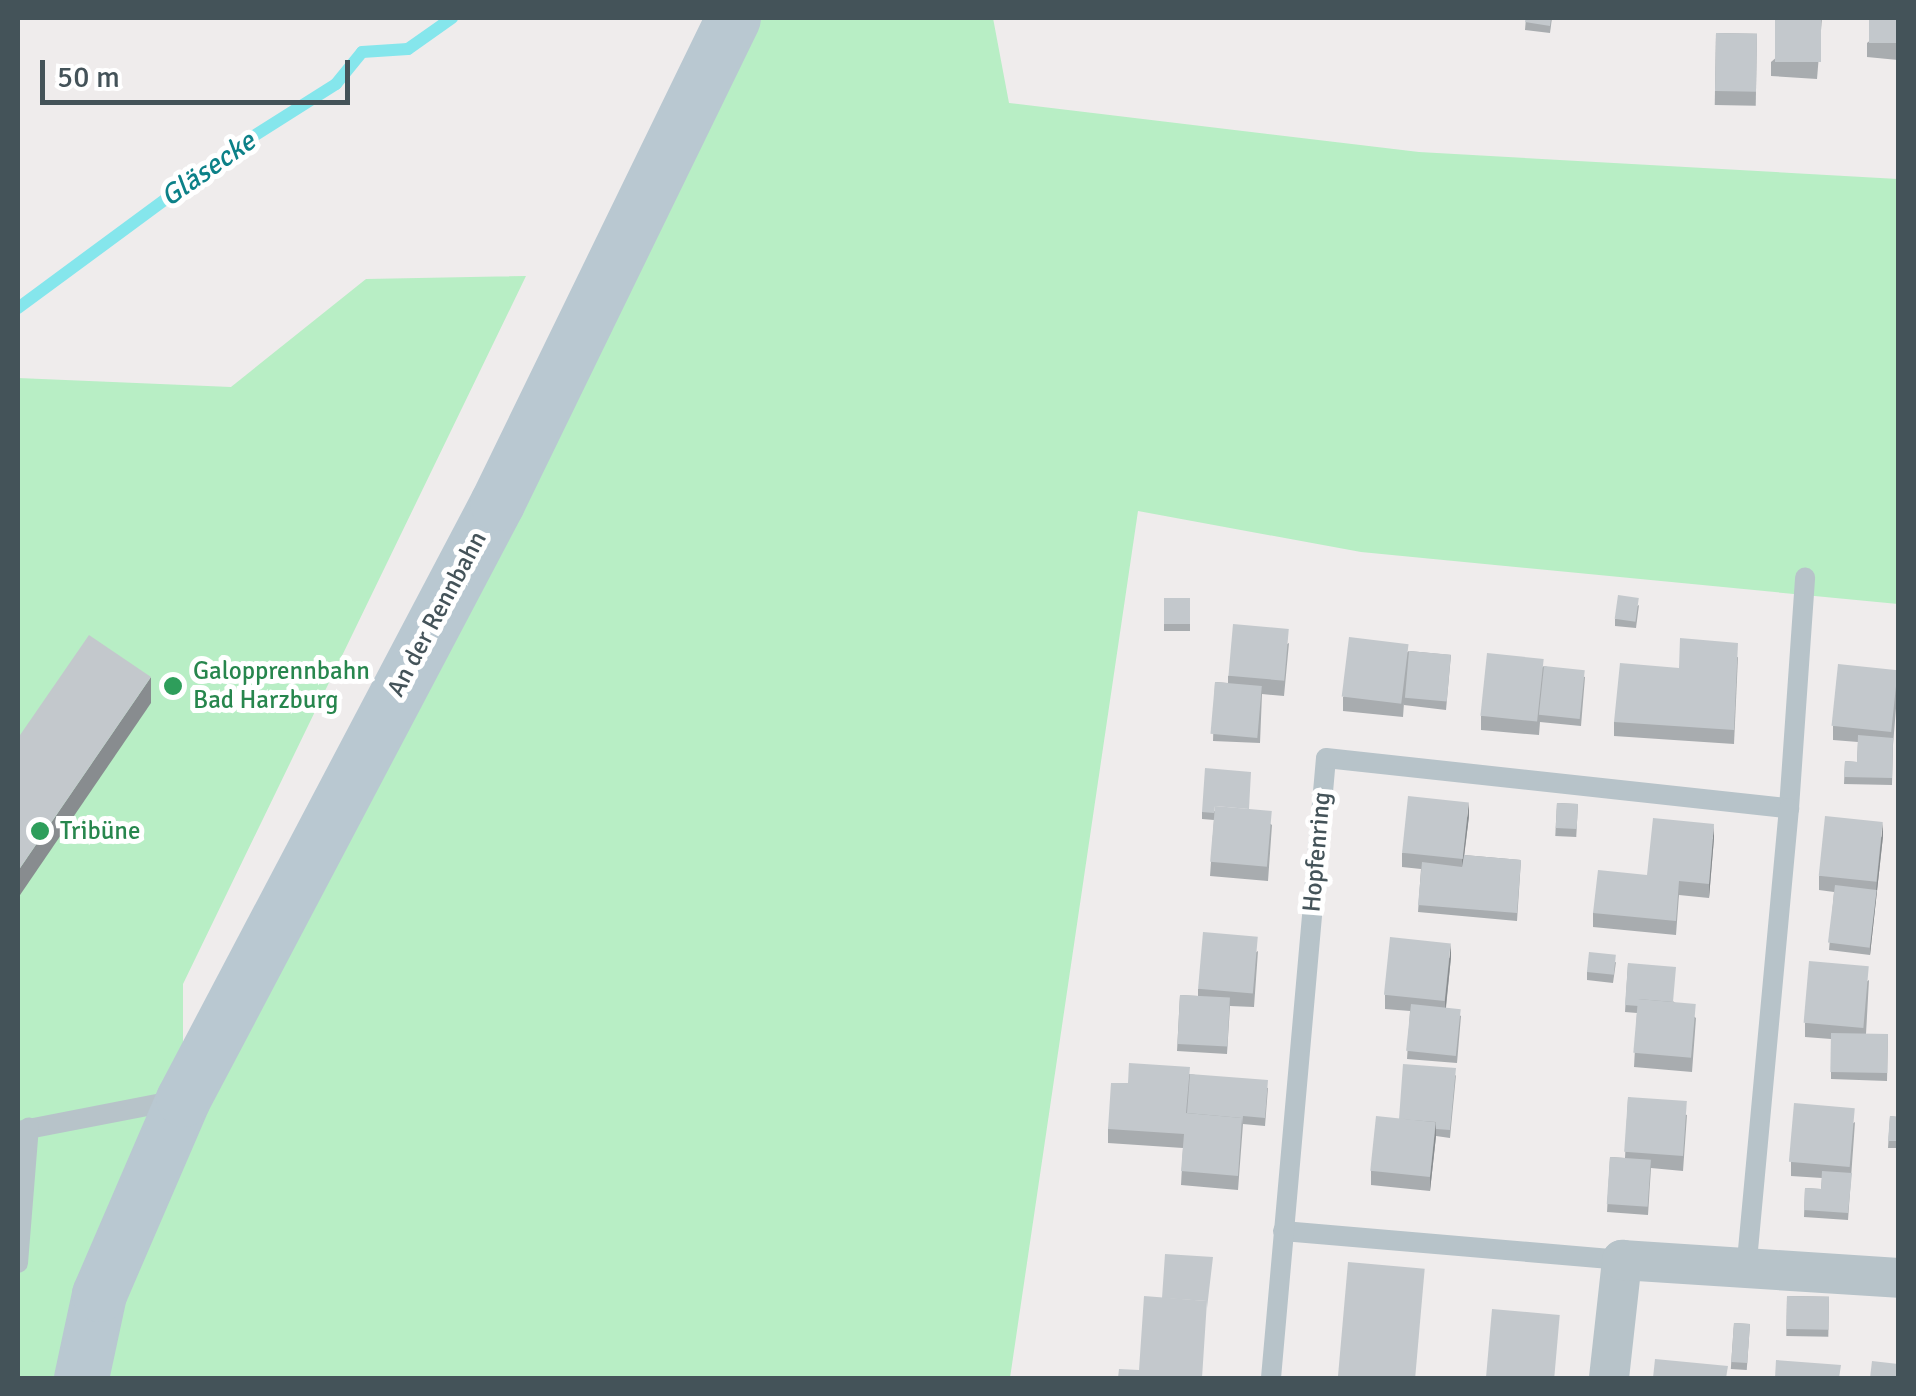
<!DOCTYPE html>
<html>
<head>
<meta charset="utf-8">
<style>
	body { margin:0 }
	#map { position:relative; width:1916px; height:1396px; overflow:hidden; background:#efecec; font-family:Signika,sans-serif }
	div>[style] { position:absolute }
	.green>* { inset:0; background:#b8eec5 }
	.stream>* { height:12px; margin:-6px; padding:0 6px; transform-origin:6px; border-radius:6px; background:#85e6ec }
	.lane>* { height:20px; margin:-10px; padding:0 10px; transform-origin:10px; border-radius:10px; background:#b7c3c9 }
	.street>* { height:40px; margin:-20px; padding:0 20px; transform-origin:20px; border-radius:20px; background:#b7c3c9 }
	.secondary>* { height:55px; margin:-27.5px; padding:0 27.5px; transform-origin:27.5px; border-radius:27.5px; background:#b9c8d1 }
	.wall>* { inset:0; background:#a8acaf; transform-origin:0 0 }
	.shaded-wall>* { inset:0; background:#888c8f }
	.building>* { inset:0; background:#c3c8cc; transform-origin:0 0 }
	.dots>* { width:28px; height:28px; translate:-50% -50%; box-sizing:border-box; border:5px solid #fff; border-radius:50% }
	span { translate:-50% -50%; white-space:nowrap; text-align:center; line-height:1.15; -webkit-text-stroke:10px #fff; paint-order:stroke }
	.street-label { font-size:25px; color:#445359 }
	.leisure-label { font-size:25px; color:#27864d }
	.left { translate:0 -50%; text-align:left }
	.water-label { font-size:28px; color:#0c8188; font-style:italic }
	.frame { position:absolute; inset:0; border:20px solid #445359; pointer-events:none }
	.scale { position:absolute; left:40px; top:60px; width:310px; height:45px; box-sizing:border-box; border:5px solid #445359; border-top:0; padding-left:12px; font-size:30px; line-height:35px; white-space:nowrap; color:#445359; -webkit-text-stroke:8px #fff; paint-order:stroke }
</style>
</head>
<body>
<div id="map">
	<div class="green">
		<div style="clip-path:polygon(727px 18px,993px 18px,1009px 103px,1419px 152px,1898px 179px,1898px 604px,1361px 552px,1138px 511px,1010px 1378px,18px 1378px,18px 378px,231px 387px,366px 279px,526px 276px,183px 984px,183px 1096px)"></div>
	</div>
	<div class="stream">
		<div style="left:18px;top:308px;width:273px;rotate:-36.4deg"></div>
		<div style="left:238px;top:146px;width:116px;rotate:-32.3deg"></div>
		<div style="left:336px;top:84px;width:41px;rotate:-50.9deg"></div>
		<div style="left:362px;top:52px;width:46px;rotate:-3.7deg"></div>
		<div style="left:408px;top:49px;width:54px;rotate:-35.2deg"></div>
	</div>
	<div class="lane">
		<div style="left:1789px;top:808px;width:231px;rotate:-86deg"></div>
		<div style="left:18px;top:1131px;width:162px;rotate:-11deg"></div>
		<div style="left:1283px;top:1231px;width:340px;rotate:4.9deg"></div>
		<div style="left:18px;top:1263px;width:136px;rotate:-85.4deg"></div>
		<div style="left:1271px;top:1378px;width:622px;rotate:-84.93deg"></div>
		<div style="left:1326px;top:758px;width:466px;rotate:6.2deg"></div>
		<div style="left:1789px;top:808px;width:462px;rotate:95.3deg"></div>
	</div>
	<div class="street">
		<div style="left:1609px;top:1378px;width:119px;rotate:-83.7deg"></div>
		<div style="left:1622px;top:1260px;width:277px;rotate:3.7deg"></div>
	</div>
	<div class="secondary">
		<div style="left:81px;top:1378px;width:86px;rotate:-77.9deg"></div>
		<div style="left:99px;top:1294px;width:212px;rotate:-66.7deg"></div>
		<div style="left:183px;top:1099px;width:674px;rotate:-62.22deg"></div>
		<div style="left:497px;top:503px;width:539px;rotate:-64.05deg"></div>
	</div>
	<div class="wall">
		<div style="clip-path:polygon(1526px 18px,1552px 18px,1550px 33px,1525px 30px)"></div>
		<div style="clip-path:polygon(1822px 18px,1817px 79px,1771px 76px,1771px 62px)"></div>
		<div style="clip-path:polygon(1898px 18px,1898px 60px,1867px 57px,1867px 43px)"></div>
		<div style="left:1716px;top:33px;width:41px;height:72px;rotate:1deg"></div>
		<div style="left:1164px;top:598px;width:26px;height:33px"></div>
		<div style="clip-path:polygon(1639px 605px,1636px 628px,1615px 626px,1615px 619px)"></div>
		<div style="clip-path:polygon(1289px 643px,1284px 696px,1262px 694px,1260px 743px,1213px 741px,1215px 682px,1228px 683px,1228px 676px)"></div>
		<div style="clip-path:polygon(1409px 651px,1451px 655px,1446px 710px,1404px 705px,1404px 703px,1403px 717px,1343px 711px,1343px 697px)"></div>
		<div style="clip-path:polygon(1738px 657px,1734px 744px,1614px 736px,1614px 722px,1679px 668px)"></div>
		<div style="clip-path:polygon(1544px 666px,1585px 677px,1581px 726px,1540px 722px,1539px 735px,1481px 730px,1481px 716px)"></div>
		<div style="clip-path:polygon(1898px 684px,1893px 745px,1892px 785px,1844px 784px,1845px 761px,1857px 762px,1858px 742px,1833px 740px,1833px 726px)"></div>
		<div style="left:1557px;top:803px;width:21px;height:33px;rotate:3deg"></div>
		<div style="clip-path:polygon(1249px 809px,1272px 825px,1268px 881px,1210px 876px,1214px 820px,1202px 819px,1202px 812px)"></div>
		<div style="clip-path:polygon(1469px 816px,1464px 855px,1521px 860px,1517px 921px,1418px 912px,1421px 869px,1402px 867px,1402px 853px)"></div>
		<div style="clip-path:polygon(1883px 836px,1870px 955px,1829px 950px,1834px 892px,1819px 890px,1819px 876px)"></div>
		<div style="clip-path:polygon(1714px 838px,1709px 898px,1679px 895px,1676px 935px,1593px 927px,1593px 913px)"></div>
		<div style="clip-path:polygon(1258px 951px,1254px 1007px,1230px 1006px,1227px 1054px,1177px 1051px,1180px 995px,1198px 996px,1198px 989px)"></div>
		<div style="clip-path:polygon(1451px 957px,1446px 1008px,1461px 1016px,1457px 1063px,1407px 1059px,1410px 1011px,1385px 1009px,1385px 995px)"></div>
		<div style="clip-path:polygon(1616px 962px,1613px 983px,1587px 980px,1587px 972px)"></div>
		<div style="clip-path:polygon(1628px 963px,1674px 1002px,1696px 1018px,1692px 1072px,1634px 1067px,1637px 1013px,1625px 1012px)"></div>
		<div style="clip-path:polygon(1869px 980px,1866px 1034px,1888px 1034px,1887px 1081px,1831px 1079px,1831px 1039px,1805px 1037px,1805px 1023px)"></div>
		<div style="clip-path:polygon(1190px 1074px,1268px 1088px,1265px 1126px,1243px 1124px,1238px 1190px,1181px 1185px,1183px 1148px,1108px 1143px,1108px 1129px,1128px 1083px)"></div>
		<div style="clip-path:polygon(1456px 1075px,1450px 1138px,1436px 1136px,1430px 1191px,1371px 1185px,1371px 1171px,1399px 1119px)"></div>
		<div style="clip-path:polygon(1628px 1097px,1687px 1115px,1683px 1171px,1651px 1168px,1648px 1215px,1607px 1212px,1610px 1157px,1625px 1158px)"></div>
		<div style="clip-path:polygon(1890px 1116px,1898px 1117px,1898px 1148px,1888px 1148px)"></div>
		<div style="clip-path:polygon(1855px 1122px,1848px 1220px,1804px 1217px,1805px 1188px,1821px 1189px,1822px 1178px,1791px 1176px,1791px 1162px)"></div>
		<div style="left:1787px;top:1296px;width:42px;height:40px;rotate:1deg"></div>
		<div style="left:1734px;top:1323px;width:16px;height:46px;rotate:4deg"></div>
	</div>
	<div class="shaded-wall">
		<div style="clip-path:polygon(151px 677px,151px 703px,18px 898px,18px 871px)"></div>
		<div style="clip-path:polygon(1469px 802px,1469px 816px,1462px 874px,1462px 860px)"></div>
		<div style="clip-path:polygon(1883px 822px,1883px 836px,1870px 955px,1870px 948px)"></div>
		<div style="clip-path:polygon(1714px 824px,1714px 838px,1709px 898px,1709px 884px)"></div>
		<div style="clip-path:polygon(1451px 943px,1451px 957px,1445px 1014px,1445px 1000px)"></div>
		<div style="clip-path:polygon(1436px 1122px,1436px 1136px,1430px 1191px,1430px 1177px)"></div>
	</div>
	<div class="building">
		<div style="clip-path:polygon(1526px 18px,1551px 18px,1550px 26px,1525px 22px)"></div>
		<div style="left:1775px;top:18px;width:46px;height:44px"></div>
		<div style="left:1869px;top:18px;width:29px;height:25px"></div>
		<div style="left:1716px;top:33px;width:41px;height:58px;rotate:1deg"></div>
		<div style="left:1618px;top:595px;width:21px;height:24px;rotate:8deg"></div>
		<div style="left:1164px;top:598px;width:26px;height:26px"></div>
		<div style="left:1233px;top:624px;width:56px;height:52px;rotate:5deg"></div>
		<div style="clip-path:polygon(89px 635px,151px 677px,18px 871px,18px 738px)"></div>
		<div style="left:1349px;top:637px;width:60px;height:60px;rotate:7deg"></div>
		<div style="clip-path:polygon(1680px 638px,1738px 643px,1734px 730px,1614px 722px,1620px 663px,1679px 668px)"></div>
		<div style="left:1409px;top:651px;width:42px;height:47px;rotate:5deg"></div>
		<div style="left:1487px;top:653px;width:57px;height:63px;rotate:6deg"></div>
		<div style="left:1838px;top:664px;width:60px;height:62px;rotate:6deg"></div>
		<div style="left:1544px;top:666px;width:41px;height:49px;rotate:6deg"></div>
		<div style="left:1215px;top:682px;width:47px;height:52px;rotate:5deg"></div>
		<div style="clip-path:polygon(1858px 735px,1893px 738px,1892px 778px,1844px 777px,1845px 761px,1857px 762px)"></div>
		<div style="clip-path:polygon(1205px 768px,1251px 772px,1249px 809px,1215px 806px,1214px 813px,1202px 812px)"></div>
		<div style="left:1408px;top:796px;width:61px;height:57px;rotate:6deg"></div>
		<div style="left:1557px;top:803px;width:21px;height:25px;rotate:3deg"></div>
		<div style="left:1215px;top:806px;width:57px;height:56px;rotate:5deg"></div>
		<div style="left:1825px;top:816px;width:58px;height:60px;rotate:6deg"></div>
		<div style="clip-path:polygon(1653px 818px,1714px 824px,1709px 884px,1679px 881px,1676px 921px,1593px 913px,1598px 870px,1647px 875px)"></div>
		<div style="clip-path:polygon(1464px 855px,1521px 860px,1517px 913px,1418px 905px,1422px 862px,1462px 867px)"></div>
		<div style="left:1835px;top:885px;width:42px;height:58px;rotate:7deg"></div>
		<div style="left:1203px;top:932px;width:55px;height:57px;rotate:5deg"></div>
		<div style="left:1390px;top:937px;width:61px;height:58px;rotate:6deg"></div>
		<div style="left:1589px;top:952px;width:27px;height:20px;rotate:6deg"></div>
		<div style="left:1809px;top:961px;width:60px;height:62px;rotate:5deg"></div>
		<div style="clip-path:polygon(1628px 963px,1676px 967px,1673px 1002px,1638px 999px,1638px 1006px,1625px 1005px)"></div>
		<div style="left:1180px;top:995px;width:50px;height:49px;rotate:3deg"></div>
		<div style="left:1638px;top:999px;width:58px;height:54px;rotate:5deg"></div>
		<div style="left:1411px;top:1004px;width:50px;height:47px;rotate:6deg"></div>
		<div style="left:1831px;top:1033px;width:57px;height:39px;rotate:1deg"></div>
		<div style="clip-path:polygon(1129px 1063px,1190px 1067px,1186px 1113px,1242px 1118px,1238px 1176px,1181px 1171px,1184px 1134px,1108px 1129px,1111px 1083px,1128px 1083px)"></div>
		<div style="clip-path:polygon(1403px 1064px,1456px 1068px,1450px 1130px,1436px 1129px,1436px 1122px,1399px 1119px)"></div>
		<div style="clip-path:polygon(1190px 1074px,1268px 1080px,1265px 1118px,1243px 1116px,1242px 1125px,1242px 1118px,1187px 1113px)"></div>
		<div style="left:1628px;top:1097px;width:59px;height:55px;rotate:4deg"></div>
		<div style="left:1794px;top:1103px;width:61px;height:59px;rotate:5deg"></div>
		<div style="left:1376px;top:1116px;width:60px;height:55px;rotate:6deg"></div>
		<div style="clip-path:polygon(1890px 1116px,1898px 1117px,1898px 1141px,1888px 1141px)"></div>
		<div style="left:1610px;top:1157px;width:41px;height:47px;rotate:4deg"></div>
		<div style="clip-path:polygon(1822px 1171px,1852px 1173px,1848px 1213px,1804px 1210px,1805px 1188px,1821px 1189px)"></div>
		<div style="clip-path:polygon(1165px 1254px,1213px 1257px,1207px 1308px,1207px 1301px,1162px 1298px)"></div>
		<div style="left:1348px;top:1262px;width:77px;height:116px;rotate:5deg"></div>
		<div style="clip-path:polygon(1144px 1296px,1207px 1301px,1202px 1378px,1118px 1378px,1119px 1369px,1139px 1370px)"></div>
		<div style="left:1787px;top:1296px;width:42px;height:33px;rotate:1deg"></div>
		<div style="left:1492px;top:1309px;width:68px;height:69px;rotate:5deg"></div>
		<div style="left:1734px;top:1323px;width:16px;height:39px;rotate:4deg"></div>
		<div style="clip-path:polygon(1655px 1359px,1728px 1366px,1726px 1378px,1653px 1378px)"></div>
		<div style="clip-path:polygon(1776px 1360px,1841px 1365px,1839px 1378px,1775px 1378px)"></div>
		<div style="clip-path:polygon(1872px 1361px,1898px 1364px,1898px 1378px,1870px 1378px)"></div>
	</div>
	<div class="dots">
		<div style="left:173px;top:686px;background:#2e9e5b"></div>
		<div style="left:40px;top:831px;background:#2e9e5b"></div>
	</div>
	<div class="street-label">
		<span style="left:437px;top:614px;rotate:-62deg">An der Rennbahn</span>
		<span style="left:1317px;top:852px;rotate:-85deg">Hopfenring</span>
	</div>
	<div class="leisure-label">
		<span class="left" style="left:193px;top:686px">Galopprennbahn<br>Bad Harzburg</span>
		<span class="left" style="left:60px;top:831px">Tribüne</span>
	</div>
	<div class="water-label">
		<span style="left:208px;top:169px;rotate:-35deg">Gläsecke</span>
	</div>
	<div class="frame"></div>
	<div class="scale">50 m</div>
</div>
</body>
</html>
